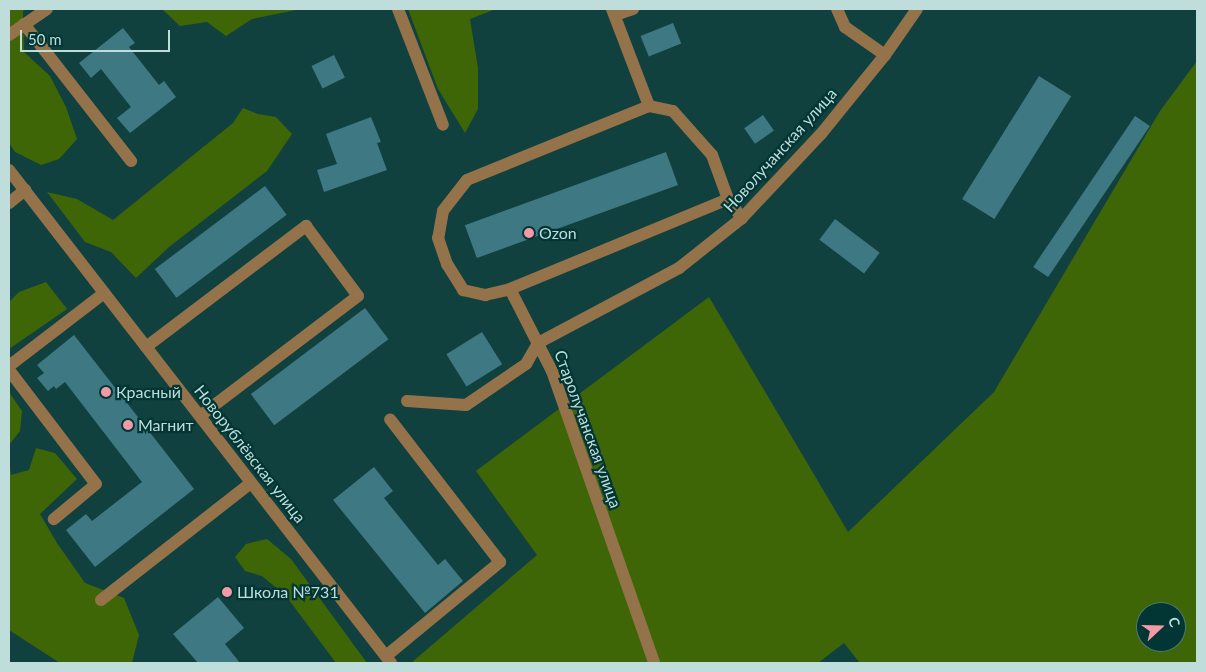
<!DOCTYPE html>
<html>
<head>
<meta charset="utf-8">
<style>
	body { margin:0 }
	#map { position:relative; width:1206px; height:672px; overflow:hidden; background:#10413f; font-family:Lato,sans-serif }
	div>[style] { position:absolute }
	.green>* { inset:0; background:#3f6606 }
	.building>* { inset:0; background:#3e7883; transform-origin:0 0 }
	.minor>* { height:12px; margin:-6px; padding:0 6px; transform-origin:6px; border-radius:6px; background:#94724a }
	.dots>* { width:14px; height:14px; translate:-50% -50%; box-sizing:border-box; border:2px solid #023634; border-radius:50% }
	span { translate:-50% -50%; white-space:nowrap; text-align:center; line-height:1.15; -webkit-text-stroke:4.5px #023634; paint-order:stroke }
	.street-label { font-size:16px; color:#bfddda }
	.poi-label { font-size:16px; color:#bfddda }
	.left { translate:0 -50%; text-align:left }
	.frame { position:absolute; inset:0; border:10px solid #bfddda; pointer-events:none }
	.north { position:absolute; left:1136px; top:602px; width:50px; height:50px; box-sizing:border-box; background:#023634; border:1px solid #4e7976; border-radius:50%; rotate:69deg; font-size:14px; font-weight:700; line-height:20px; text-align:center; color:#bfddda }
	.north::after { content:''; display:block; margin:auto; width:18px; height:22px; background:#f49aa6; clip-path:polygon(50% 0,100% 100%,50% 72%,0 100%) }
	.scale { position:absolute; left:20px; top:30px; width:150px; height:22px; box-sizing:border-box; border:2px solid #bfddda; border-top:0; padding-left:6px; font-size:15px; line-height:18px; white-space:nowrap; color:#bfddda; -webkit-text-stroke:4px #023634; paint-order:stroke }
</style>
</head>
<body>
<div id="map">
	<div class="green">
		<div style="clip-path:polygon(9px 9px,26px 9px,23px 11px,24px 52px,50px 76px,66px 107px,77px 139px,59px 159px,41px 165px,15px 152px,9px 143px)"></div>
		<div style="clip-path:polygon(162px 9px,301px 9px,252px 19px,226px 36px,207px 22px,180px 26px)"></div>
		<div style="clip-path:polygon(408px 9px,496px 9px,470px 19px,478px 68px,478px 109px,465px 133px,438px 89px)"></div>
		<div style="clip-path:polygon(evenodd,1197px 61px,1197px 663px,860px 663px,844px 643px,818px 663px,411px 663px,537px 555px,476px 471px,709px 297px,848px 532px,994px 392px,1160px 111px,1197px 61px,1146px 612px,1176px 612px,1176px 642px,1146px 642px,1146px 612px)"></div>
		<div style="clip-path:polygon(243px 108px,258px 114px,276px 117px,292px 134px,267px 171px,169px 247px,136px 278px,111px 252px,85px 242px,47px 192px,77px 199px,113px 220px,233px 123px)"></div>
		<div style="clip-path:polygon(46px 282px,67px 309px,9px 349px,9px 302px,19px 292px)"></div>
		<div style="clip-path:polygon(9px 392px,22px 411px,20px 431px,9px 445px)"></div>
		<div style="clip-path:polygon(36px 448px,55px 453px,77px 479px,40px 514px,57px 543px,85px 583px,124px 598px,139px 635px,132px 663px,60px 663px,9px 630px,9px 460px,11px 475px,29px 470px)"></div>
		<div style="clip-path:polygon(267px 539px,291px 559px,367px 663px,336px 663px,286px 596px,262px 576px,245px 571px,235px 557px,246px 544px)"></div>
	</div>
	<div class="building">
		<div style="left:673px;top:23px;width:22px;height:35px;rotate:68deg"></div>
		<div style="clip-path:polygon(123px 28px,135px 43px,129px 47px,159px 85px,164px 81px,176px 97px,130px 133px,117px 118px,131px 107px,101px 69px,91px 78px,79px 63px)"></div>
		<div style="left:334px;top:55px;width:25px;height:25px;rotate:64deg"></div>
		<div style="left:1039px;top:76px;width:38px;height:145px;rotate:32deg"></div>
		<div style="left:763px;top:115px;width:19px;height:23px;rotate:55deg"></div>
		<div style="left:1135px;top:116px;width:18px;height:182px;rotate:34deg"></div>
		<div style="clip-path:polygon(371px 117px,381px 142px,377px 143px,387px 170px,324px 192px,317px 170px,337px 164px,326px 134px)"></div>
		<div style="left:666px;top:152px;width:35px;height:214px;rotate:70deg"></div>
		<div style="left:265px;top:186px;width:36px;height:138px;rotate:53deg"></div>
		<div style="left:835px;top:219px;width:56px;height:26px;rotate:37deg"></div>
		<div style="left:365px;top:308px;width:39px;height:143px;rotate:53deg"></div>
		<div style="left:482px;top:332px;width:38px;height:42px;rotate:58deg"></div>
		<div style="clip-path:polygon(74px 335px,194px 489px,95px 567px,66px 530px,86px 514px,92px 521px,142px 482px,65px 382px,56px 389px,54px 386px,48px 391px,37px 378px,44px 373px,37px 365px)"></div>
		<div style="clip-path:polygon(374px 467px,393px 491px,384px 498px,438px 565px,445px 559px,463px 581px,425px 613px,333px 500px)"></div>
		<div style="clip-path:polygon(218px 597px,244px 628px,225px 644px,240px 663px,198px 663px,173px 634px)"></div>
	</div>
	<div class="minor">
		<div style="left:398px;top:9px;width:124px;rotate:68.8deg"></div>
		<div style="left:612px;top:9px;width:104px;rotate:69.1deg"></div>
		<div style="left:649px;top:106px;width:196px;rotate:157.9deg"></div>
		<div style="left:467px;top:180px;width:39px;rotate:128deg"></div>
		<div style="left:443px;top:211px;width:27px;rotate:100deg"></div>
		<div style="left:438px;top:238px;width:28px;rotate:71deg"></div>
		<div style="left:447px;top:264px;width:31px;rotate:58deg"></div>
		<div style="left:463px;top:290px;width:23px;rotate:13deg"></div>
		<div style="left:485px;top:295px;width:26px;rotate:-13deg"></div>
		<div style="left:510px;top:289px;width:92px;rotate:62.9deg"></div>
		<div style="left:552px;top:371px;width:309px;rotate:70.7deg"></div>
		<div style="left:837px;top:9px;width:20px;rotate:66deg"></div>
		<div style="left:845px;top:27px;width:49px;rotate:35deg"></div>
		<div style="left:615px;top:15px;width:19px;rotate:-18deg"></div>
		<div style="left:24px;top:24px;width:174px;rotate:52deg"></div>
		<div style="left:9px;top:35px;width:46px;rotate:-34.4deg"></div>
		<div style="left:9px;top:170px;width:624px;rotate:52.23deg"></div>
		<div style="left:728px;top:199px;width:24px;rotate:54deg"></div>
		<div style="left:9px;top:203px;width:21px;rotate:-39deg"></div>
		<div style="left:510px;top:289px;width:236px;rotate:-22.4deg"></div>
		<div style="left:728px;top:199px;width:47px;rotate:-110deg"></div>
		<div style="left:712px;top:155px;width:59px;rotate:-131.6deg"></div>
		<div style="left:673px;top:111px;width:25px;rotate:-168deg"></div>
		<div style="left:146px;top:347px;width:201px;rotate:-37.1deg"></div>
		<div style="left:306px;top:226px;width:87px;rotate:53.4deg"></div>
		<div style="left:358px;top:296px;width:198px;rotate:142.8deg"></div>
		<div style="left:9px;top:366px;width:120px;rotate:-37.5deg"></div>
		<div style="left:9px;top:370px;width:143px;rotate:52.7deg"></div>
		<div style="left:96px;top:484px;width:55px;rotate:140.2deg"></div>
		<div style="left:407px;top:401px;width:59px;rotate:3.9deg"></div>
		<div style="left:466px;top:405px;width:73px;rotate:-34.3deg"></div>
		<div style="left:526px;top:364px;width:24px;rotate:-60deg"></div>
		<div style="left:538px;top:343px;width:160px;rotate:-28deg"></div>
		<div style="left:679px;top:268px;width:80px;rotate:-38.4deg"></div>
		<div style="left:742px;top:218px;width:115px;rotate:-46.8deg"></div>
		<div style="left:821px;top:134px;width:102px;rotate:-51deg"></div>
		<div style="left:885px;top:55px;width:56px;rotate:-55.2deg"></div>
		<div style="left:101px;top:600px;width:190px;rotate:-38deg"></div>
		<div style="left:386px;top:656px;width:148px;rotate:-39.5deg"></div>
		<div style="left:500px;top:562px;width:180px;rotate:-127.6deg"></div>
	</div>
	<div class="dots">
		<div style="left:529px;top:233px;background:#f49aa6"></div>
		<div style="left:106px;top:392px;background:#f49aa6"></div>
		<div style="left:128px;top:425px;background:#f49aa6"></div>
		<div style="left:227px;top:592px;background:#f49aa6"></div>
	</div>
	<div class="street-label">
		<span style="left:780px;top:150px;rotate:-48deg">Новолучанская улица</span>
		<span style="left:588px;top:429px;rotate:70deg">Старолучанская улица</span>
		<span style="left:250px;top:454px;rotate:52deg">Новорублёвская улица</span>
	</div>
	<div class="poi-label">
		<span class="left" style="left:539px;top:233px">Ozon</span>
		<span class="left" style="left:116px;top:392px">Красный</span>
		<span class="left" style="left:138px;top:425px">Магнит</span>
		<span class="left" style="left:237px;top:592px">Школа №731</span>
	</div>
	<div class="frame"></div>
	<div class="north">С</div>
	<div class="scale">50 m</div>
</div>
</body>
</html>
